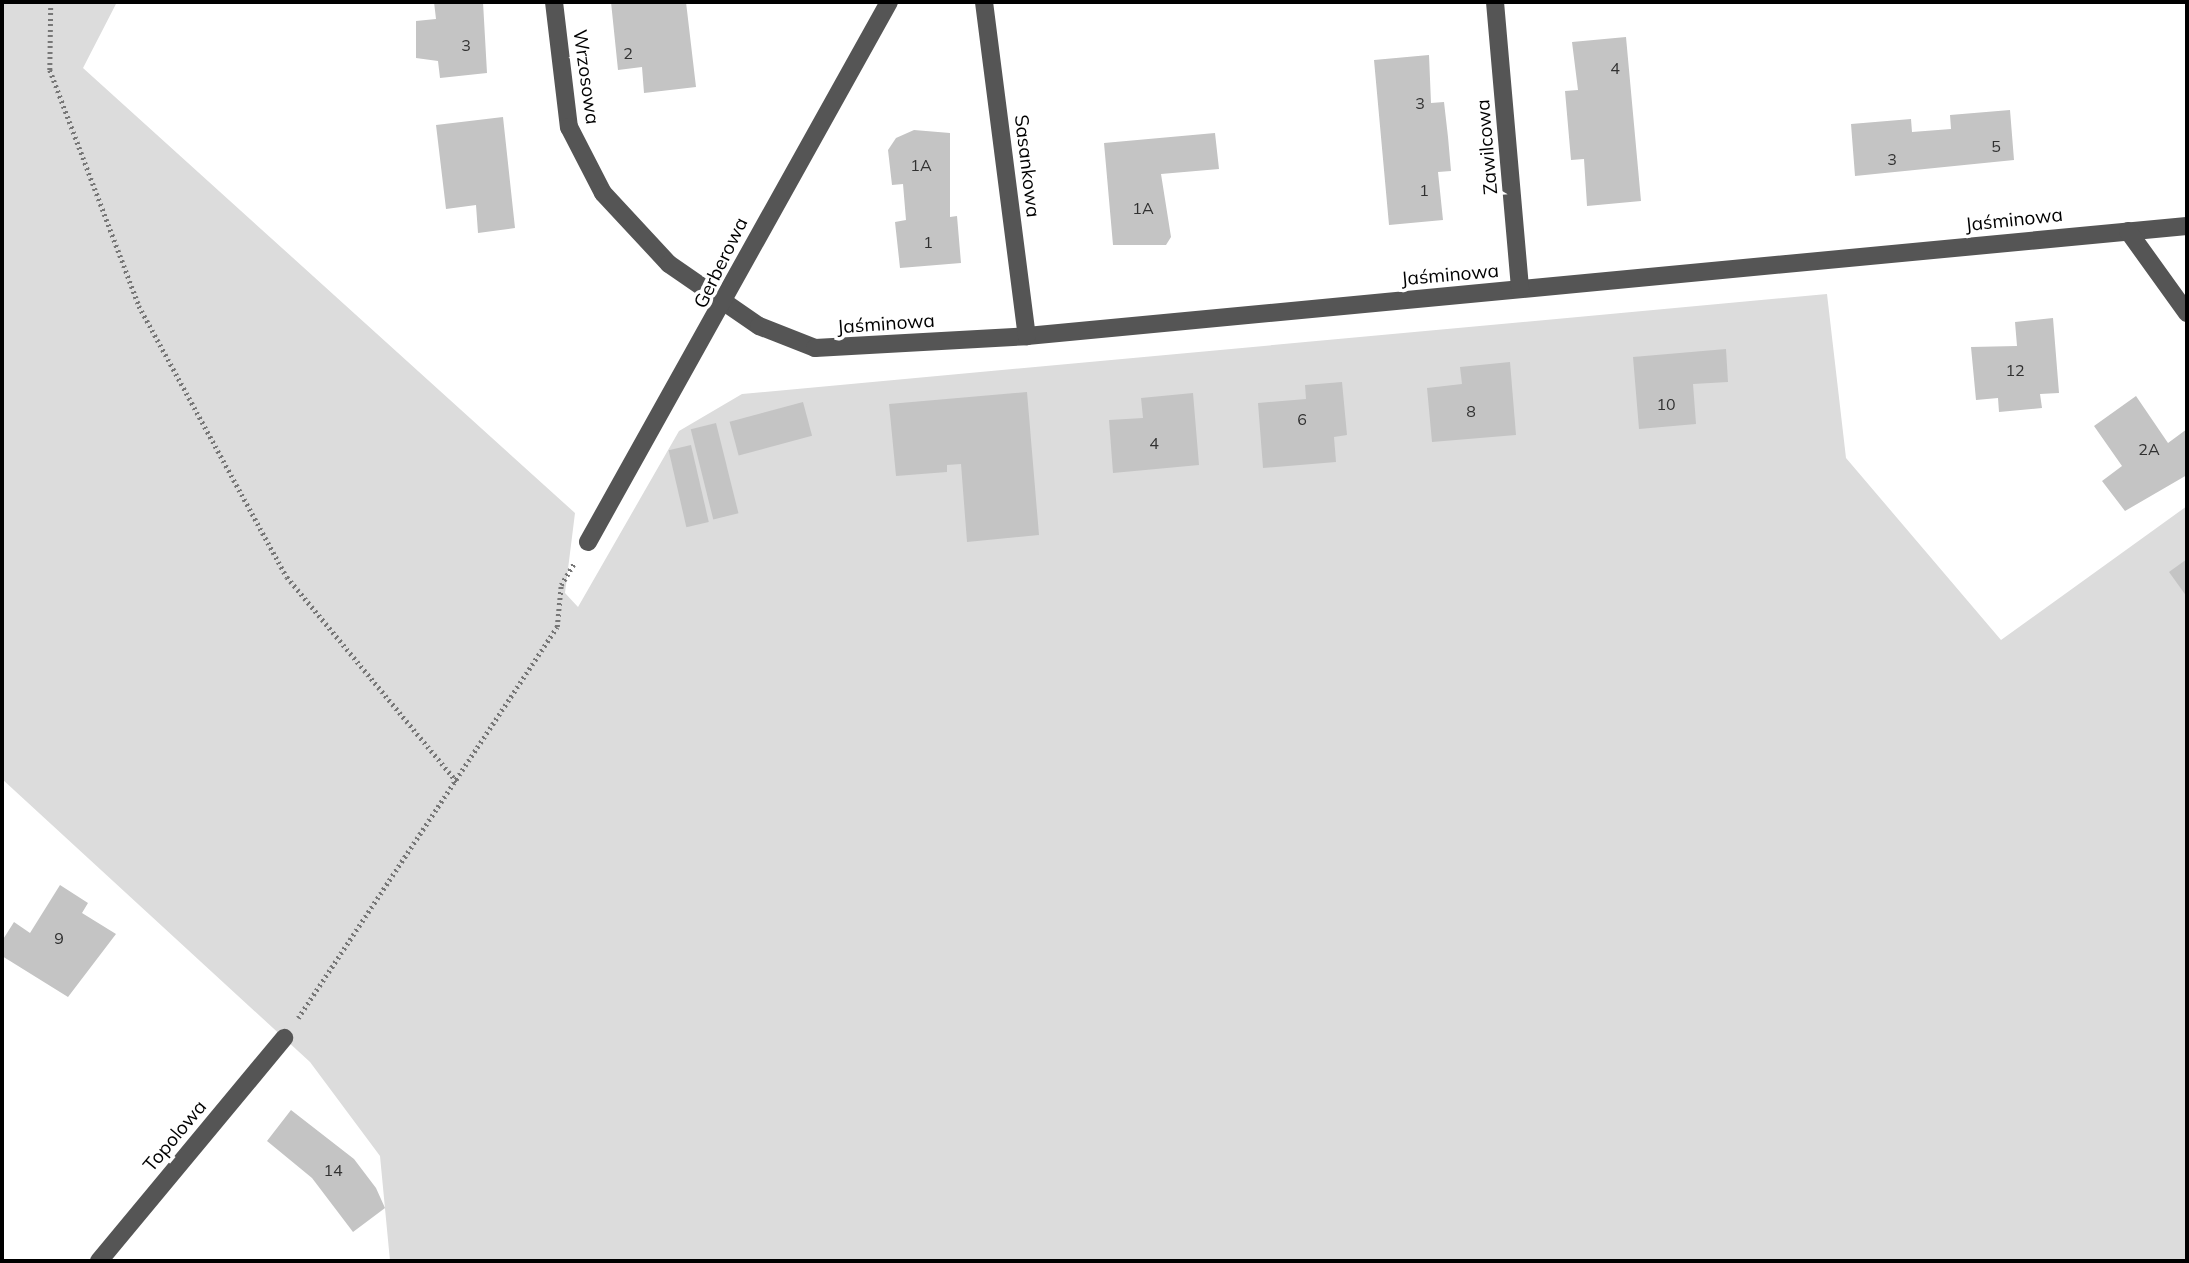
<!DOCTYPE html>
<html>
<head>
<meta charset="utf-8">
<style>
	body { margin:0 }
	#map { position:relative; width:2189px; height:1263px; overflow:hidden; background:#fff; font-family:Mulish,sans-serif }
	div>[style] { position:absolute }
	.green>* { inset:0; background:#dcdcdc }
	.building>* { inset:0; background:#c4c4c4; transform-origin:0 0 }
	.path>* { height:4.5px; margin-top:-2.25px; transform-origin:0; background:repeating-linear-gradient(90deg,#777 0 2px,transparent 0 5.5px) }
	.minor>* { height:18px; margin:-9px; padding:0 9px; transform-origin:9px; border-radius:9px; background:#555 }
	span { translate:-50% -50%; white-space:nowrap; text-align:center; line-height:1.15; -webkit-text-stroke:7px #fff; paint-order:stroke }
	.number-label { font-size:16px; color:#313131 }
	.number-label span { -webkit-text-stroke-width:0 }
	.street-label { font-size:19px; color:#000 }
	.frame { position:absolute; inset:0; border:4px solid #000; pointer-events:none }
</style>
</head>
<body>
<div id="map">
	<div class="green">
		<div style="clip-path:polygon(2px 2px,117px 2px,83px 68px,575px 513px,565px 593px,578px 607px,679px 431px,742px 394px,1827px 294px,1846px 458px,2001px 640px,2187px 506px,2187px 1261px,390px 1261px,380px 1156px,310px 1062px,2px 779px)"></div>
	</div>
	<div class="building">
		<div style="clip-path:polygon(434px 2px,483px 2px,487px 73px,440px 78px,438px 61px,416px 58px,416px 21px,436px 19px)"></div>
		<div style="clip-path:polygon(611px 2px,686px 2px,696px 87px,644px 93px,642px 67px,618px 70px)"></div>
		<div style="clip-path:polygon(1626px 37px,1641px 201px,1587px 206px,1584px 159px,1571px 160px,1565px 91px,1578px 90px,1572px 42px)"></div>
		<div style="clip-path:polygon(1429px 55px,1431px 103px,1444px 102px,1448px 137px,1451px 171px,1438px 172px,1443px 220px,1389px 225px,1374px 60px)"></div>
		<div style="clip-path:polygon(2010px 110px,2014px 160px,1855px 176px,1851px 124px,1911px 119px,1912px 132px,1951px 129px,1950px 115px)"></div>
		<div style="clip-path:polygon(503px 117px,515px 228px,478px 233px,476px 205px,446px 209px,436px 125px)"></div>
		<div style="clip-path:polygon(914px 130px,950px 133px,950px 217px,957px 216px,961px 263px,900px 268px,895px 222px,906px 220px,903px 184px,892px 185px,888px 150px,896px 138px)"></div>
		<div style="clip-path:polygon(1215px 133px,1219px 169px,1161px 174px,1171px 237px,1166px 245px,1113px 245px,1104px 143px)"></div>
		<div style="clip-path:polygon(2053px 318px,2059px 393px,2040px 394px,2042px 408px,1999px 412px,1998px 398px,1976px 400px,1971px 347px,2017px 346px,2015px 322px)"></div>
		<div style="clip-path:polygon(1726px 349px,1728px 382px,1693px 384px,1696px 424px,1639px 429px,1633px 357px)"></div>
		<div style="clip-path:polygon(1510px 362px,1516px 435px,1432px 442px,1427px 388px,1462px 384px,1460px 367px)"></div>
		<div style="clip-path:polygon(1342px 382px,1347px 435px,1334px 437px,1336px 462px,1263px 468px,1258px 403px,1306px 399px,1305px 385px)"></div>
		<div style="clip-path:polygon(1027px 392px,1039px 535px,967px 542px,961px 464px,947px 465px,947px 472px,896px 476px,889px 404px)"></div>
		<div style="clip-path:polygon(1193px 393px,1199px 465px,1113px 473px,1109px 420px,1143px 418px,1141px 398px)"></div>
		<div style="clip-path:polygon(2136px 396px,2168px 443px,2187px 429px,2187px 475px,2125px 511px,2102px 481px,2122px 466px,2094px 426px)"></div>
		<div style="left:803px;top:402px;width:35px;height:76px;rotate:75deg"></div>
		<div style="left:716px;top:423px;width:93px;height:26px;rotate:76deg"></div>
		<div style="left:691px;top:445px;width:79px;height:23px;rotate:77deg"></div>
		<div style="clip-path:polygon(2187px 559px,2187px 597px,2169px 572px)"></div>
		<div style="clip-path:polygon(60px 885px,88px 903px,82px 913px,116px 934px,68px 997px,2px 956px,2px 941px,14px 922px,30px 933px)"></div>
		<div style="clip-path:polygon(291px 1110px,354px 1159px,376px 1188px,385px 1208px,353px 1232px,312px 1178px,267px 1141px)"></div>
	</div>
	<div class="path">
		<div style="left:51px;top:2px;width:68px;rotate:90.8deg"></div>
		<div style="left:50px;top:70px;width:252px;rotate:69.3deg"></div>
		<div style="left:139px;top:306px;width:309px;rotate:61.4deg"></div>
		<div style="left:287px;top:577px;width:268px;rotate:50.3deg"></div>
		<div style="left:298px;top:1018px;width:469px;rotate:-56.5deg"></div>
		<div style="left:557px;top:627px;width:42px;rotate:-84.6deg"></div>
		<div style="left:561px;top:585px;width:26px;rotate:-59deg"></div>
	</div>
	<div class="minor">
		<div style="left:554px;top:2px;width:126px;rotate:83.2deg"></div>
		<div style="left:569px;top:127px;width:74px;rotate:62.7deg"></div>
		<div style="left:603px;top:193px;width:97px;rotate:47.1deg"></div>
		<div style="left:669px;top:264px;width:109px;rotate:34.6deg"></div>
		<div style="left:759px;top:326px;width:60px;rotate:21.4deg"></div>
		<div style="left:815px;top:348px;width:212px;rotate:-3.2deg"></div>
		<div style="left:1027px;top:336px;width:1165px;rotate:-5.42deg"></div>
		<div style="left:984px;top:2px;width:337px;rotate:82.7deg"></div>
		<div style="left:1495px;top:2px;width:288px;rotate:85deg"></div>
		<div style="left:2128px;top:231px;width:101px;rotate:54.3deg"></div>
		<div style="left:588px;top:542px;width:618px;rotate:-60.86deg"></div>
		<div style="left:99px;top:1261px;width:290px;rotate:-50.3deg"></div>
	</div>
	<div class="number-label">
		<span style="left:466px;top:45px">3</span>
		<span style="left:628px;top:53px">2</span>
		<span style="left:1615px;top:68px">4</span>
		<span style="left:1420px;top:103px">3</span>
		<span style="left:1996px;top:146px">5</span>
		<span style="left:1892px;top:159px">3</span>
		<span style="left:921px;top:165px">1A</span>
		<span style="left:1424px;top:190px">1</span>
		<span style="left:1143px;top:208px">1A</span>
		<span style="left:928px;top:242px">1</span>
		<span style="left:2015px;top:370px">12</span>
		<span style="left:1666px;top:404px">10</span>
		<span style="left:1471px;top:411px">8</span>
		<span style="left:1302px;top:419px">6</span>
		<span style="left:1154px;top:443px">4</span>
		<span style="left:2149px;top:449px">2A</span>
		<span style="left:59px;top:938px">9</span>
		<span style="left:333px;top:1170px">14</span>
	</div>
	<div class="street-label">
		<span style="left:586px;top:77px;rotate:82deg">Wrzosowa</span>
		<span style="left:1487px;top:147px;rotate:-95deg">Zawilcowa</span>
		<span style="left:1027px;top:166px;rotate:83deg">Sasankowa</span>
		<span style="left:2014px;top:220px;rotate:-6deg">Jaśminowa</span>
		<span style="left:721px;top:263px;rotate:-64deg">Gerberowa</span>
		<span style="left:1450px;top:275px;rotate:-5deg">Jaśminowa</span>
		<span style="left:886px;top:324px;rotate:-4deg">Jaśminowa</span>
		<span style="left:175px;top:1136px;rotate:-50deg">Topolowa</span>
	</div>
	<div class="frame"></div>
</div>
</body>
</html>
